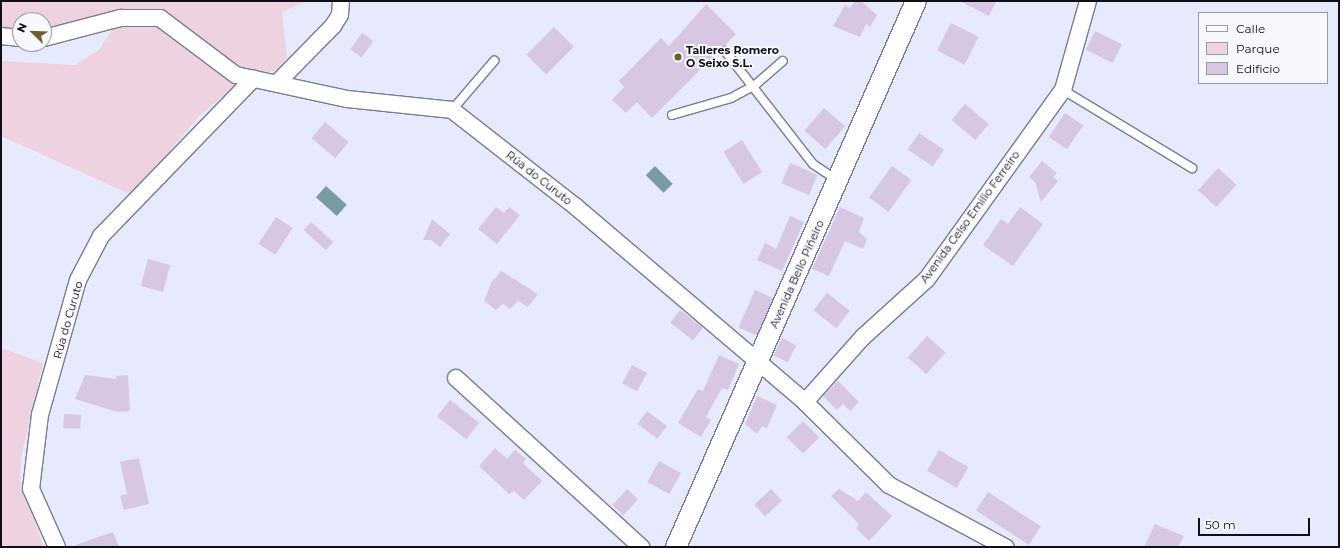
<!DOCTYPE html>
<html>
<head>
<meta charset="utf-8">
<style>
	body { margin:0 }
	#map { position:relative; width:1340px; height:548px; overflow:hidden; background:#e6eafc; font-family:Montserrat,sans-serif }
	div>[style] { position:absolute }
	.green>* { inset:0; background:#eed2e0 }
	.water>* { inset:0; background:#789ca2; transform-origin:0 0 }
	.building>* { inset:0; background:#d8c7e3; transform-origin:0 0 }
	.roads { filter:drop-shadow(1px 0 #797d91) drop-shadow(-1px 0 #797d91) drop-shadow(0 1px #797d91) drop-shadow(0 -1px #797d91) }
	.service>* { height:8px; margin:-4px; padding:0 4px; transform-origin:4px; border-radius:4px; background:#fff }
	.minor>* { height:16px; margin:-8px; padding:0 8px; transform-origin:8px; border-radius:8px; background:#fff }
	.tertiary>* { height:20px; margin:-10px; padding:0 10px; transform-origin:10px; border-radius:10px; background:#fff }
	.dots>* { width:11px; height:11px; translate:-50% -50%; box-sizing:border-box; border:2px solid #f7f8fc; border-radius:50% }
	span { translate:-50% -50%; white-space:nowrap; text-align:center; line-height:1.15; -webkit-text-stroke:4px #f7f8fc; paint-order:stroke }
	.poi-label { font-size:11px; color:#0e0f17; font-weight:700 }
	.left { translate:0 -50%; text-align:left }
	.street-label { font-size:11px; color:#0e0f17 }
	.frame { position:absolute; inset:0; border:2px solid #0e0f17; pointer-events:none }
	.legend { position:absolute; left:1198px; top:12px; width:130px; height:72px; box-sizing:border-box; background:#f7f8fc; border:1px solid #9a9ba0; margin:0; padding:5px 7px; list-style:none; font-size:12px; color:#0e0f17 }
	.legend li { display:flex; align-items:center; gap:8px; height:20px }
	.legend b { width:20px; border:1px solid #9a9ba0 }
	.north { position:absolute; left:12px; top:12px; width:40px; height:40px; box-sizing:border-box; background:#f7f8fc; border:1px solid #9a9ba0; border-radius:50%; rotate:293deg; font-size:11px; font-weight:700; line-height:16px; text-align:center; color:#0e0f17 }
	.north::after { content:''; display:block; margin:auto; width:14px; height:18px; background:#6e5e2c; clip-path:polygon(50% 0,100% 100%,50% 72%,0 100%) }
	.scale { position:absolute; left:1198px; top:518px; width:112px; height:18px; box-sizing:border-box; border:2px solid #0e0f17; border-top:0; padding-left:5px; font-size:12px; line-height:14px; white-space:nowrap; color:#0e0f17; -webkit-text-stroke:3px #f7f8fc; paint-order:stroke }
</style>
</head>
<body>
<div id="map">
	<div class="green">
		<div style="clip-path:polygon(1px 1px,307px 1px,282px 12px,287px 58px,277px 70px,258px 75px,240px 71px,161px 14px,44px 31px,44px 20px,20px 20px,20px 31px,1px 30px)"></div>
		<div style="clip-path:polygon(149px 20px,239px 83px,201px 114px,132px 195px,1px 136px,1px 61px,75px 65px,99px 50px,116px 24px)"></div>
		<div style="clip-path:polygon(1px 348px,43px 363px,21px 458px,20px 481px,44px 547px,1px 547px)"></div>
	</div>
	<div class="water">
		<div style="left:655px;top:166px;width:25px;height:13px;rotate:45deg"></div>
		<div style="left:326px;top:186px;width:28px;height:15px;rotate:42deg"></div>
	</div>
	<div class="building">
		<div style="clip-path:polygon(855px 1px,861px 1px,877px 15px,870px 27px,866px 24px,860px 37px,833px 26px,845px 5px,850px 8px)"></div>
		<div style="clip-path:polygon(960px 1px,996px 1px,989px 16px)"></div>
		<div style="clip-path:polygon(706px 4px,736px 34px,652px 118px,637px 102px,626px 113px,612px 100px,624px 87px,619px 81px,661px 38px,669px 46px)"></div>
		<div style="left:951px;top:23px;width:31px;height:31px;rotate:27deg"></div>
		<div style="left:554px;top:27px;width:28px;height:39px;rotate:45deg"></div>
		<div style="left:1095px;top:31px;width:30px;height:21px;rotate:26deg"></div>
		<div style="left:362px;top:33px;width:14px;height:20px;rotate:36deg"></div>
		<div style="left:965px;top:104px;width:31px;height:21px;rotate:40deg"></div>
		<div style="left:824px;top:108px;width:28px;height:30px;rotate:41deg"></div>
		<div style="left:1065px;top:113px;width:22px;height:29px;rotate:34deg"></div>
		<div style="left:325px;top:122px;width:31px;height:21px;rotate:40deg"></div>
		<div style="left:919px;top:133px;width:30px;height:20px;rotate:34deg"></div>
		<div style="left:742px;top:140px;width:38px;height:22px;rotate:58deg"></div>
		<div style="clip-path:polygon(1042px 161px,1057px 173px,1053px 177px,1058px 181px,1041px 202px,1035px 182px,1029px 177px)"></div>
		<div style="left:790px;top:163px;width:30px;height:22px;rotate:23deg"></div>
		<div style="left:892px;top:166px;width:24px;height:39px;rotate:36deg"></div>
		<div style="left:1218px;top:168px;width:25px;height:30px;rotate:42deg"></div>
		<div style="clip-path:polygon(496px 207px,504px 213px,509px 207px,520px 215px,497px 244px,478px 229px)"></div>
		<div style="clip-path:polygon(840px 207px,864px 218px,859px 232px,867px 239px,863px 249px,845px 241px,829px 276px,812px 269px)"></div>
		<div style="clip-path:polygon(1020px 207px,1043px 224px,1013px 266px,983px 245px,1001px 219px,1008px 224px)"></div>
		<div style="clip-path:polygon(790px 216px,804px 222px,782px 271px,757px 260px,765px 243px,776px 249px)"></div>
		<div style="left:276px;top:217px;width:20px;height:32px;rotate:33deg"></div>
		<div style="clip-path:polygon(432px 219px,450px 234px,440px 247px,431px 240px,423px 240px)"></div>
		<div style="left:311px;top:222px;width:30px;height:11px;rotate:42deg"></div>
		<div style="left:148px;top:259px;width:23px;height:28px;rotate:15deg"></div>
		<div style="clip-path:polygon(501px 271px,538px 294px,528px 307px,518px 301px,510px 309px,503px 304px,496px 310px,484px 301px,491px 283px)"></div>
		<div style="left:755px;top:290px;width:20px;height:41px;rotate:24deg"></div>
		<div style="left:827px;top:293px;width:29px;height:22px;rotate:38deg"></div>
		<div style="left:680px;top:310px;width:29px;height:16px;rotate:38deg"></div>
		<div style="left:927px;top:336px;width:25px;height:29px;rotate:42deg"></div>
		<div style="left:782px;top:338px;width:16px;height:19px;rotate:27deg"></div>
		<div style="clip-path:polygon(719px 355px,739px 364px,728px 390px,722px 388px,706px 417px,711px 420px,701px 437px,678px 423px,698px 389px,703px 391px)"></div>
		<div style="left:632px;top:365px;width:17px;height:21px;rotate:28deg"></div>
		<div style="clip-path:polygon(85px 375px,117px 379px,116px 376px,128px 375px,130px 411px,118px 412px,75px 399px)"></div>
		<div style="clip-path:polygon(838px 381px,859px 402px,850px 411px,843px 404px,837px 410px,823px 396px)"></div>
		<div style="clip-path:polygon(757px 396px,777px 405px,767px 428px,762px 426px,757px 434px,745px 424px)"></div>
		<div style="left:450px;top:400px;width:37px;height:21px;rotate:38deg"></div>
		<div style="left:647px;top:411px;width:25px;height:16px;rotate:37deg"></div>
		<div style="left:64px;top:414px;width:17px;height:14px;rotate:3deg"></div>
		<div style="left:803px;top:421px;width:23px;height:23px;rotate:45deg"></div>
		<div style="clip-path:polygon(495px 448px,507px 459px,515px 450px,526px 459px,523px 463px,542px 481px,524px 500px,514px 491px,509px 494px,479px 466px)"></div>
		<div style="left:939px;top:450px;width:34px;height:24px;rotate:30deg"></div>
		<div style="clip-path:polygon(139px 458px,149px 504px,124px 510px,120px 496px,127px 494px,120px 462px)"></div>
		<div style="left:659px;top:461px;width:25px;height:24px;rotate:29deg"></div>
		<div style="left:627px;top:489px;width:15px;height:22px;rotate:42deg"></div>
		<div style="left:771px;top:489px;width:16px;height:23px;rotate:47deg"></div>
		<div style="clip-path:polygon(839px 489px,858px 501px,866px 492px,892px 516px,869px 541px,856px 528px,859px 524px,831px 496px)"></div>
		<div style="left:988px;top:492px;width:63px;height:22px;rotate:33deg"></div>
		<div style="clip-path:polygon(1155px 524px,1184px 536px,1178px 547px,1144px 547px)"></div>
		<div style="clip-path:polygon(113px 532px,119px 547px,77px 547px,76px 545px)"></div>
	</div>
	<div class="roads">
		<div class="service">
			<div style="left:725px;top:51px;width:143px;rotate:52.1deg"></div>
			<div style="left:813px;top:164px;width:29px;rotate:34deg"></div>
			<div style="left:1063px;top:90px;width:151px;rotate:31.2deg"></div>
			<div style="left:452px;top:110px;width:65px;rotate:-49.4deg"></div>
			<div style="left:672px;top:115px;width:61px;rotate:-16.1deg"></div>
			<div style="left:731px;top:98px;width:26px;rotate:-28deg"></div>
			<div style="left:754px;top:86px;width:38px;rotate:-41deg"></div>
		</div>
		<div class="minor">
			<div style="left:1px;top:36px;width:19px;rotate:6deg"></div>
			<div style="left:44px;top:38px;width:80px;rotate:-14.6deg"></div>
			<div style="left:121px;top:18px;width:39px"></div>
			<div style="left:160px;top:18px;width:95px;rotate:36.9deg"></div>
			<div style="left:236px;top:75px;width:114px;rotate:12.2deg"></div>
			<div style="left:347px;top:99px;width:106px;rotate:6deg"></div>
			<div style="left:452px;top:110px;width:156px;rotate:38deg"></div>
			<div style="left:575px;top:206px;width:302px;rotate:40.4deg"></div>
			<div style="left:805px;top:402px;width:118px;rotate:44.7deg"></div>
			<div style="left:889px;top:485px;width:132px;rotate:28.1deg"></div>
			<div style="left:277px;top:83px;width:80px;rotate:-45.5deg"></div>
			<div style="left:333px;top:26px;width:13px;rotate:-58deg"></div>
			<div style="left:340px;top:15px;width:14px;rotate:-86deg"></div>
			<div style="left:456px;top:378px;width:251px;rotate:42.4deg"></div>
			<div style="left:805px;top:402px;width:87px;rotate:-48.3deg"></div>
			<div style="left:863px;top:337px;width:86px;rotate:-42.2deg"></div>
			<div style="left:927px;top:279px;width:233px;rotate:-54.3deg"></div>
			<div style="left:1063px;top:90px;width:92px;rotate:-74.3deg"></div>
			<div style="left:57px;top:547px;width:64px;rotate:-114.1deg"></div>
			<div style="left:31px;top:489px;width:75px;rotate:-83.1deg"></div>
			<div style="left:40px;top:415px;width:140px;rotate:-74.3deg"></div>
			<div style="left:78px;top:280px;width:50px;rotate:-62.4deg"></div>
			<div style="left:101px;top:236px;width:219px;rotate:-45.9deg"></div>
		</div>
		<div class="tertiary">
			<div style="left:676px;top:547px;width:596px;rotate:-66.27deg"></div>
		</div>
	</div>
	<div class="dots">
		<div style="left:678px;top:57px;background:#6e5e2c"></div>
	</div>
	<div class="poi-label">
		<span class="left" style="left:686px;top:57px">Talleres Romero<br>O Seixo S.L.</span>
	</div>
	<div class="street-label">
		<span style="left:539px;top:178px;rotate:38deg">Rúa do Curuto</span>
		<span style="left:970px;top:217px;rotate:-54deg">Avenida Celso Emilio Ferreiro</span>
		<span style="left:797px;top:274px;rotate:-66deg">Avenida Bello Piñeiro</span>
		<span style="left:68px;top:320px;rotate:-74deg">Rúa do Curuto</span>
	</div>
	<div class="frame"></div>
	<ul class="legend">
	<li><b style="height:5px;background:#fff"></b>Calle</li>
	<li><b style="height:11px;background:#eed2e0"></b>Parque</li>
	<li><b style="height:11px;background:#d8c7e3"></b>Edificio</li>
	</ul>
	<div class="north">N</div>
	<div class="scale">50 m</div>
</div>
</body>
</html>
